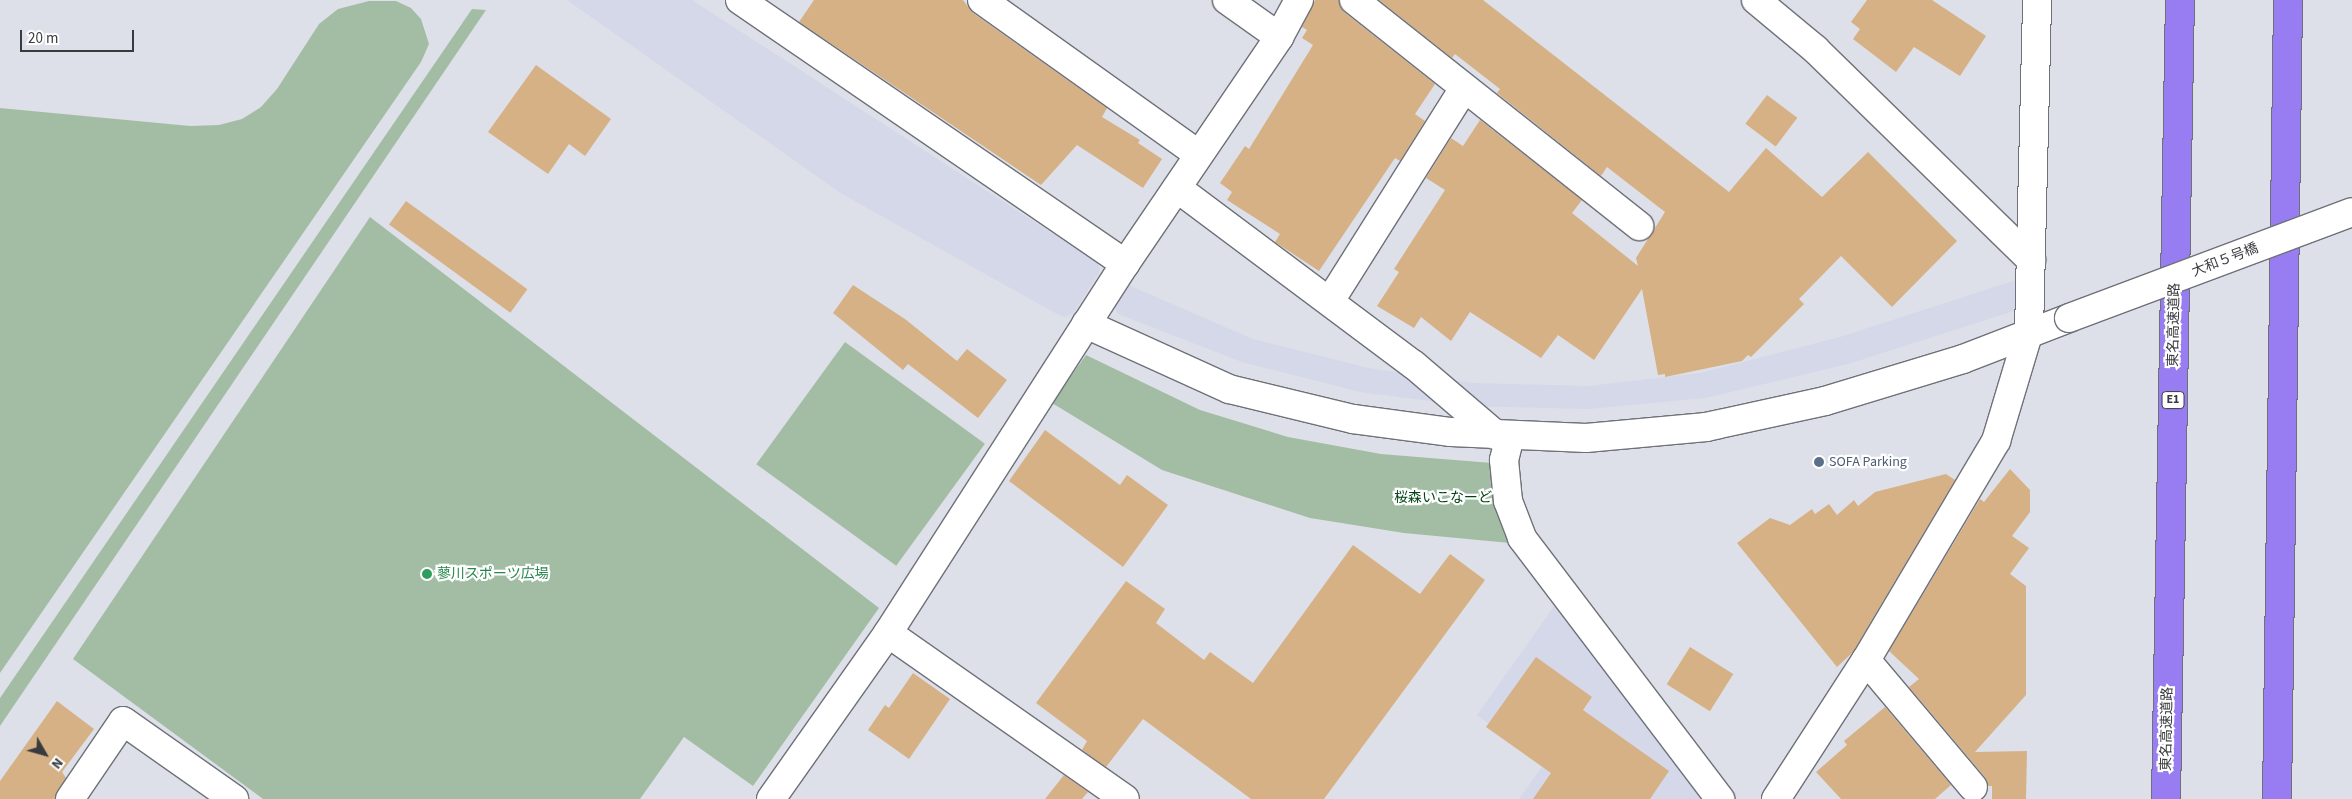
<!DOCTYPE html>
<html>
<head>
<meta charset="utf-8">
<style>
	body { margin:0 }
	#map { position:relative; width:2352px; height:799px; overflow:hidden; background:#dde0e8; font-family:"Source Sans 3","Noto Sans JP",sans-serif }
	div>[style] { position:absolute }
	.built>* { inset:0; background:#d4d8e8 }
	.green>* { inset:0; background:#a3bda5; transform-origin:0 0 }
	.building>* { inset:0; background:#d6b186; transform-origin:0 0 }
	.roads { filter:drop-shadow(1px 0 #6f7179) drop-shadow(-1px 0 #6f7179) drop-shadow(0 1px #6f7179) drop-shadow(0 -1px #6f7179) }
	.minor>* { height:28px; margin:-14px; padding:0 14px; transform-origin:14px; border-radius:14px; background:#fff }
	.highway>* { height:28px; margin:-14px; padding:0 14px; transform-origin:14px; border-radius:14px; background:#977df1 }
	.bridges { filter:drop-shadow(1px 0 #6f7179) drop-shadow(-1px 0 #6f7179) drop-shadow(0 1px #6f7179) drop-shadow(0 -1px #6f7179) }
	.minor-bridge>* { height:28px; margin:-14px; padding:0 14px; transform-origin:14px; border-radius:14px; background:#fff }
	.dots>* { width:14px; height:14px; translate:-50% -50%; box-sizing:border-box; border:2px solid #fff; border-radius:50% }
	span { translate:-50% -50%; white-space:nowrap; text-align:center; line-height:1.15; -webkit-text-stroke:4.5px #fff; paint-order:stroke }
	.shield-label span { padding:1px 4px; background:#fff; border:1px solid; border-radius:4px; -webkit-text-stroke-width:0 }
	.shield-label { font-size:12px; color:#393a3e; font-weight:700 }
	.street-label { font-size:14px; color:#393a3e }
	.service-label { font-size:14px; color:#4e5e75 }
	.left { translate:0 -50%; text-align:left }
	.park-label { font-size:14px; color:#004413 }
	.leisure-label { font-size:14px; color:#27864d }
	.north { position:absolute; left:20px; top:729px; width:50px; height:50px; -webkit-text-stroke:4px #fff; paint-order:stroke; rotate:128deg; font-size:14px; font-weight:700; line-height:20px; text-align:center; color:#393a3e }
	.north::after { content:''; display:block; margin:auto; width:18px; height:22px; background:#393a3e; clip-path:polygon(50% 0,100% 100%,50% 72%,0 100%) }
	.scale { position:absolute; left:20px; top:30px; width:114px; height:22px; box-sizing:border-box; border:2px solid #393a3e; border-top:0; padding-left:6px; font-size:15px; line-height:18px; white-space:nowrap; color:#393a3e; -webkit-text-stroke:4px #fff; paint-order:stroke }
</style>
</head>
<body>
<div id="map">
	<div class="built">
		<div style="clip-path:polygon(567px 0,692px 0,1098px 263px,1100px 271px,1074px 312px,1065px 317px,1055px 313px,842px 194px)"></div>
		<div style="clip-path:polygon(2016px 280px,2017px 310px,1848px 364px,1705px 398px,1589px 409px,1468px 406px,1360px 392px,1242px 362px,1118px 314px,1113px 305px,1126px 284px,1253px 339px,1368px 368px,1472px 383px,1589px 386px,1700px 373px,1840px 337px)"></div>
		<div style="clip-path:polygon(1557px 602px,1714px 799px,1519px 799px,1544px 764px,1477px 715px)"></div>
	</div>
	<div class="green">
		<div style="clip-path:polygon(369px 1px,396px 1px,411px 8px,421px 19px,429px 44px,421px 62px,0 673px,0 108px,190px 126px,219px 125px,242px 119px,261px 107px,277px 89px,319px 24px,338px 9px)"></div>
		<div style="clip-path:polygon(472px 9px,486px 10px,0 726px,0 698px)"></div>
		<div style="clip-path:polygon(370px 217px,879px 608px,753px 786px,684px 737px,640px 799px,263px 799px,73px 659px)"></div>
		<div style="left:845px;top:342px;width:173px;height:151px;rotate:36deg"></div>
		<div style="clip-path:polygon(1086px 355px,1200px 410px,1288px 437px,1381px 454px,1492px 463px,1491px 490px,1510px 543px,1404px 533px,1310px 518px,1162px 470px,1052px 403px)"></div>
	</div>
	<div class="building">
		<div style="clip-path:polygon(814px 0,963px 0,973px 13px,1107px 108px,1102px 117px,1140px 140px,1138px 143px,1162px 159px,1143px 188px,1077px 145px,1041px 185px,799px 22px)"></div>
		<div style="clip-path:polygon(1315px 0,1339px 0,1344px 12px,1435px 84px,1415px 114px,1425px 121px,1400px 161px,1395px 158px,1319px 271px,1275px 242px,1280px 234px,1227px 200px,1232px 192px,1220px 183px,1245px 146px,1249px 149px,1313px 45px,1302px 38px,1307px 30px,1302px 27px)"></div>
		<div style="clip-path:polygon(1379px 0,1483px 0,1729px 192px,1766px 148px,1822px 197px,1868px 152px,1957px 241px,1892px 307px,1841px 256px,1799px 299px,1804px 304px,1751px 357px,1748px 355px,1742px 361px,1665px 377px,1665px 374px,1658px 375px,1642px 289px,1594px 360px,1558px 335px,1541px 358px,1470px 312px,1451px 341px,1421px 317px,1414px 328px,1377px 306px,1399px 272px,1394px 269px,1445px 190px,1426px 178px,1451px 138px,1463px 146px,1480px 120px,1582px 200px,1572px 213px,1638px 266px,1636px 258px,1665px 212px,1607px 167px,1601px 176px,1497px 93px,1500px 89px,1455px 54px,1452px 58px)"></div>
		<div style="clip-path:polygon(1867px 0,1932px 0,1986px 36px,1960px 76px,1914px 47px,1896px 72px,1853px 39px,1860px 29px,1851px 22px)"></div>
		<div style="clip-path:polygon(536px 65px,611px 119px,585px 156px,569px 144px,548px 174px,488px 132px)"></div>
		<div style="left:1767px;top:95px;width:38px;height:36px;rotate:37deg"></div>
		<div style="left:406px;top:201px;width:150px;height:29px;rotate:36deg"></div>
		<div style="clip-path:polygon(853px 285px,905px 319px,957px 361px,967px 349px,1007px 380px,978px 418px,908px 364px,903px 370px,833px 313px)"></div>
		<div style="clip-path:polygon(1045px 430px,1120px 485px,1127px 475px,1168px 505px,1123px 567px,1009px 481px)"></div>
		<div style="clip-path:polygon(2010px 469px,2030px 490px,2030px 512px,2012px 536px,2029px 548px,2010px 574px,2026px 586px,2026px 695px,1975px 752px,2027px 751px,2026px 799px,1992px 799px,1992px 786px,1988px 786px,1985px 777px,1909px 687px,1919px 679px,1889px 651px,1980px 499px,1984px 502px)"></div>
		<div style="clip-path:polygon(1946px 474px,1955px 480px,1853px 652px,1837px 667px,1737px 543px,1770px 518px,1790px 525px,1812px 509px,1815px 514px,1829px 504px,1837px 515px,1854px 500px,1858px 506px,1875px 492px)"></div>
		<div style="clip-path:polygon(1353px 545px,1420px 594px,1450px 554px,1485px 580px,1324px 799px,1251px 799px,1143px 719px,1106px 767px,1082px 750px,1087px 741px,1036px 703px,1126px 581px,1165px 609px,1156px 623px,1204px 660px,1210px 652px,1253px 683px)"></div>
		<div style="left:1690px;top:647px;width:51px;height:44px;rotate:32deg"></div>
		<div style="clip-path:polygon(1536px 657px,1592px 697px,1583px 710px,1669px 771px,1650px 799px,1533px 799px,1551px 773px,1486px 727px)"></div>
		<div style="clip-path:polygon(913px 673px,950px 699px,909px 759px,868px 730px,885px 705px,889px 708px)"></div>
		<div style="clip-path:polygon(57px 701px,94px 729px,62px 772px,66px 778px,55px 799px,0 799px,0 781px)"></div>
		<div style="clip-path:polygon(1885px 707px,1951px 785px,1935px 799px,1841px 799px,1816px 772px,1847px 745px,1844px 741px)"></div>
		<div style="clip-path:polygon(1064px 775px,1088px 792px,1082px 799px,1045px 799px)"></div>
	</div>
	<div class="roads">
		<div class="minor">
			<div style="left:740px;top:0;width:467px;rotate:34.4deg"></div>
			<div style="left:982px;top:0;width:265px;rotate:35.5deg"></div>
			<div style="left:1227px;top:0;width:64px;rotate:35.4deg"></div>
			<div style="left:1354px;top:0;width:364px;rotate:38.4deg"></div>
			<div style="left:1756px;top:0;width:77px;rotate:39.7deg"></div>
			<div style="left:1815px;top:49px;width:302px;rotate:44.3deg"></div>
			<div style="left:1177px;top:188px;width:296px;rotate:36.8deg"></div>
			<div style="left:1414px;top:365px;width:108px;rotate:40.5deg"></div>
			<div style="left:1330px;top:301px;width:252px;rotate:-57.8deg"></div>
			<div style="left:1086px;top:324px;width:157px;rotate:24.4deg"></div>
			<div style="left:1229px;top:389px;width:128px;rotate:13.6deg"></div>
			<div style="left:1353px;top:419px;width:99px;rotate:7.6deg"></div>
			<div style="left:1451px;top:432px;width:135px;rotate:2.5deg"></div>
			<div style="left:1586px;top:438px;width:121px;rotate:-5.2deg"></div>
			<div style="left:1706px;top:427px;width:122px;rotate:-12.3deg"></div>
			<div style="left:1825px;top:401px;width:144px;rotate:-16.9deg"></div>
			<div style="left:1963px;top:359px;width:114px;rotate:-21.1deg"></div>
			<div style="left:1510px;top:436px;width:25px;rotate:104deg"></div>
			<div style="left:1504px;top:460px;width:41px;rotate:84.4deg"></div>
			<div style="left:1508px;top:501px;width:40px;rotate:69deg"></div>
			<div style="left:1522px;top:538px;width:328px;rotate:52.8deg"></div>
			<div style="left:888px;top:633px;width:289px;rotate:35deg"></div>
			<div style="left:1866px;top:660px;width:166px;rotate:49.9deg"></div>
			<div style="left:70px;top:799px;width:94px;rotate:-55.8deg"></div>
			<div style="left:123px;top:721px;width:136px;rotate:35.1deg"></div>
			<div style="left:771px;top:799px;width:203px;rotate:-54.8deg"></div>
			<div style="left:888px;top:633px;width:439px;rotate:-57.3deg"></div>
			<div style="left:1125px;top:264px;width:274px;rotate:-55.8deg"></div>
			<div style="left:1279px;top:37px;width:42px;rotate:-61.6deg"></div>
			<div style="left:1776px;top:799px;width:166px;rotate:-57.1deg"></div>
			<div style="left:1866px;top:660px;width:255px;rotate:-59.3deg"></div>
			<div style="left:1996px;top:441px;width:115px;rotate:-73.3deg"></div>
			<div style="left:2029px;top:331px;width:331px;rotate:-88.6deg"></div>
		</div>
		<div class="highway">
			<div style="left:2166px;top:799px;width:799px;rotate:-89deg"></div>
			<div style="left:2277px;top:799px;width:799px;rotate:-89.21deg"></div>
		</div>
	</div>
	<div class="bridges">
		<div class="minor-bridge">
			<div style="left:2069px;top:318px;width:302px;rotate:-20.5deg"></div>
		</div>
	</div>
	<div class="dots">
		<div style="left:1819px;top:462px;background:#5c6f8a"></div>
		<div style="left:427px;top:574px;background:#2e9e5b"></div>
	</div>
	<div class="shield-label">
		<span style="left:2173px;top:400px">E1</span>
	</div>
	<div class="street-label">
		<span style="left:2225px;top:260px;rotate:-21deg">大和５号橋</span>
		<span style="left:2174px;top:325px;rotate:-89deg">東名高速道路</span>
		<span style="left:2167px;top:729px;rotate:-89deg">東名高速道路</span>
	</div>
	<div class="service-label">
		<span class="left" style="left:1829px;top:462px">SOFA Parking</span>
	</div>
	<div class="park-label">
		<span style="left:1443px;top:498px">桜森いこなーど</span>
	</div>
	<div class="leisure-label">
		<span class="left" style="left:437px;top:574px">蓼川スポーツ広場</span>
	</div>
	<div class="north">N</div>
	<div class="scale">20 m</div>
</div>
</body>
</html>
